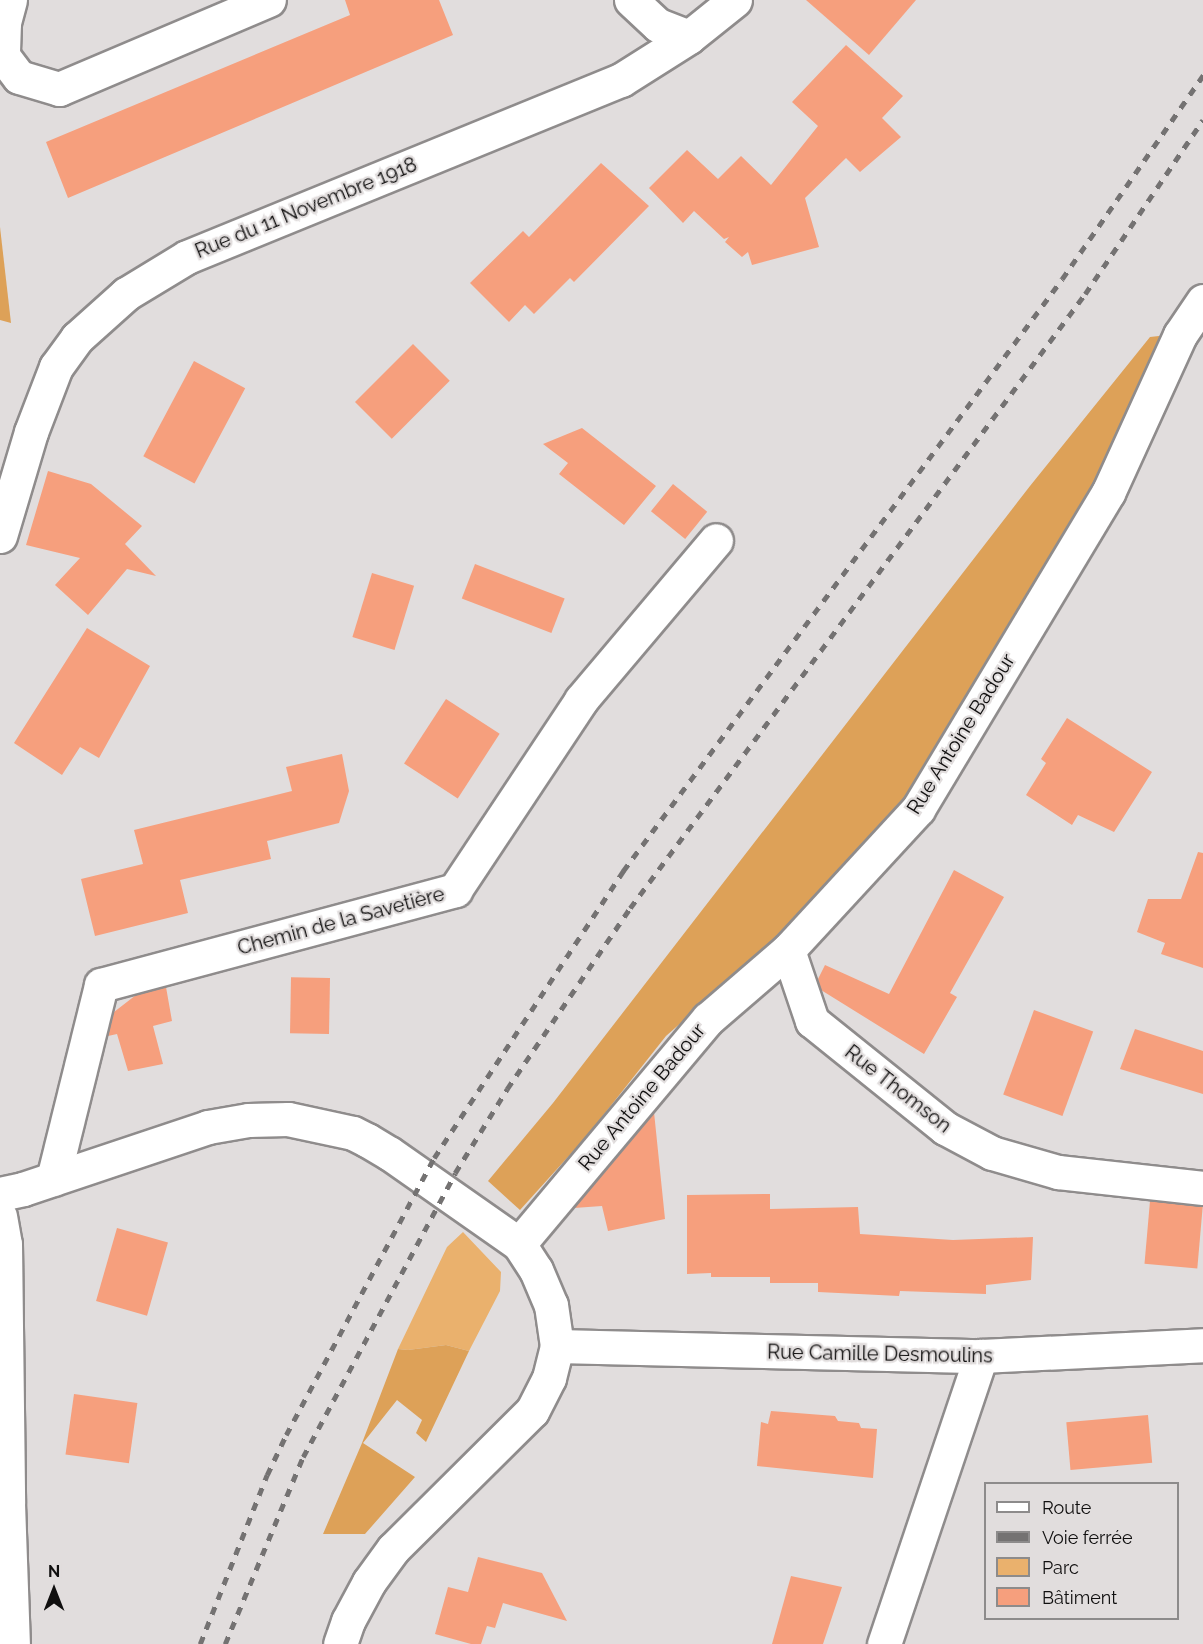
<!DOCTYPE html>
<html>
<head>
<meta charset="utf-8">
<style>
	body { margin:0 }
	#map { position:relative; width:1203px; height:1644px; overflow:hidden; background:#e1dddd; font-family:Raleway,sans-serif }
	div>[style] { position:absolute }
	.green>* { inset:0; background:#eab16d }
	.forest>* { inset:0; background:#dda158 }
	.building>* { inset:0; background:#f69f7d; transform-origin:0 0 }
	.roads { filter:drop-shadow(2px 0 #8f8c8c) drop-shadow(-2px 0 #8f8c8c) drop-shadow(0 2px #8f8c8c) drop-shadow(0 -2px #8f8c8c) }
	.street>* { height:33px; margin:-16.5px; padding:0 16.5px; transform-origin:16.5px; border-radius:16.5px; background:#fff }
	.secondary>* { height:33px; margin:-16.5px; padding:0 16.5px; transform-origin:16.5px; border-radius:16.5px; background:#fff }
	.rail>* { height:4.5px; margin-top:-2.25px; transform-origin:0; background:repeating-linear-gradient(90deg,#747272 0 8px,transparent 0 16px) }
	span { translate:-50% -50%; white-space:nowrap; text-align:center; line-height:1.15; -webkit-text-stroke:4.5px #e1dddd; paint-order:stroke }
	.street-label { font-size:20px; color:#100f0f }
	.legend { position:absolute; left:984px; top:1482px; width:195px; height:138px; box-sizing:border-box; background:#e1dddd; border:2px solid #8d8b8b; margin:0; padding:8px 10px; list-style:none; font-size:18px; color:#100f0f }
	.legend li { display:flex; align-items:center; gap:12px; height:30px }
	.legend b { width:30px; border:2px solid #8d8b8b }
	.north { position:absolute; left:24px; top:1560px; width:60px; height:60px; -webkit-text-stroke:4px #e1dddd; paint-order:stroke; rotate:0deg; font-size:16px; font-weight:700; line-height:24px; text-align:center; color:#100f0f }
	.north::after { content:''; display:block; margin:auto; width:21px; height:27px; background:#100f0f; clip-path:polygon(50% 0,100% 100%,50% 72%,0 100%) }
</style>
</head>
<body>
<div id="map">
	<div class="green">
		<div style="clip-path:polygon(463px 1232px,501px 1272px,500px 1291px,469px 1351px,446px 1345px,408px 1350px,398px 1349px,447px 1247px)"></div>
	</div>
	<div class="forest">
		<div style="clip-path:polygon(0 227px,11px 323px,0 320px)"></div>
		<div style="clip-path:polygon(1168px 335px,1102px 483px,904px 805px,782px 934px,666px 1036px,586px 1137px,520px 1210px,488px 1181px,553px 1103px,1030px 486px,1150px 337px)"></div>
		<div style="clip-path:polygon(446px 1345px,469px 1351px,426px 1442px,416px 1433px,422px 1420px,397px 1400px,363px 1443px,415px 1477px,365px 1534px,323px 1534px,362px 1443px,398px 1349px,408px 1350px)"></div>
	</div>
	<div class="building">
		<div style="clip-path:polygon(345px 0,439px 0,453px 35px,68px 198px,46px 142px,350px 15px)"></div>
		<div style="clip-path:polygon(806px 0,916px 0,869px 55px)"></div>
		<div style="clip-path:polygon(846px 45px,903px 96px,882px 118px,901px 137px,860px 172px,846px 158px,805px 198px,819px 247px,752px 265px,748px 252px,742px 257px,725px 242px,729px 237px,724px 239px,694px 211px,683px 223px,649px 188px,687px 150px,718px 179px,741px 156px,771px 185px,818px 126px,792px 102px)"></div>
		<div style="clip-path:polygon(601px 163px,649px 206px,574px 282px,570px 278px,534px 314px,525px 305px,509px 322px,470px 283px,523px 231px,529px 237px)"></div>
		<div style="left:413px;top:344px;width:52px;height:82px;rotate:45deg"></div>
		<div style="left:194px;top:361px;width:58px;height:108px;rotate:28deg"></div>
		<div style="clip-path:polygon(582px 428px,656px 486px,624px 525px,559px 474px,568px 463px,543px 444px)"></div>
		<div style="clip-path:polygon(48px 471px,91px 484px,142px 526px,125px 544px,156px 576px,127px 569px,88px 615px,55px 585px,80px 558px,26px 545px)"></div>
		<div style="left:673px;top:484px;width:44px;height:35px;rotate:39deg"></div>
		<div style="left:475px;top:564px;width:96px;height:37px;rotate:21deg"></div>
		<div style="left:372px;top:573px;width:44px;height:67px;rotate:17deg"></div>
		<div style="clip-path:polygon(87px 628px,150px 666px,99px 758px,80px 747px,62px 775px,14px 743px)"></div>
		<div style="left:446px;top:699px;width:64px;height:77px;rotate:33deg"></div>
		<div style="clip-path:polygon(1067px 718px,1152px 772px,1114px 832px,1078px 815px,1072px 825px,1026px 795px,1046px 763px,1041px 759px)"></div>
		<div style="clip-path:polygon(342px 754px,349px 791px,339px 823px,267px 841px,271px 859px,180px 880px,188px 913px,95px 936px,81px 879px,143px 864px,134px 830px,292px 791px,286px 767px)"></div>
		<div style="clip-path:polygon(1198px 852px,1203px 853px,1203px 968px,1161px 954px,1165px 943px,1137px 932px,1148px 899px,1181px 899px)"></div>
		<div style="clip-path:polygon(954px 870px,1004px 897px,950px 993px,957px 997px,924px 1054px,821px 990px,818px 979px,825px 965px,889px 994px)"></div>
		<div style="left:330px;top:978px;width:56px;height:39px;rotate:91deg"></div>
		<div style="clip-path:polygon(166px 987px,172px 1021px,153px 1026px,163px 1064px,128px 1071px,117px 1034px,108px 1036px,114px 1012px,136px 995px)"></div>
		<div style="left:1034px;top:1010px;width:63px;height:90px;rotate:20deg"></div>
		<div style="clip-path:polygon(1135px 1029px,1203px 1051px,1203px 1094px,1120px 1069px)"></div>
		<div style="clip-path:polygon(654px 1112px,665px 1219px,608px 1231px,602px 1206px,574px 1208px)"></div>
		<div style="clip-path:polygon(770px 1194px,770px 1209px,858px 1207px,860px 1234px,953px 1240px,1033px 1237px,1031px 1280px,986px 1285px,986px 1294px,900px 1291px,899px 1296px,818px 1292px,818px 1283px,770px 1283px,770px 1277px,711px 1277px,711px 1273px,687px 1274px,687px 1195px)"></div>
		<div style="left:1150px;top:1201px;width:53px;height:63px;rotate:5deg"></div>
		<div style="left:117px;top:1228px;width:53px;height:76px;rotate:16deg"></div>
		<div style="left:74px;top:1394px;width:64px;height:61px;rotate:8deg"></div>
		<div style="clip-path:polygon(771px 1411px,835px 1416px,838px 1421px,859px 1423px,861px 1428px,877px 1429px,873px 1478px,757px 1466px,761px 1422px,768px 1424px)"></div>
		<div style="left:1148px;top:1415px;width:48px;height:82px;rotate:85deg"></div>
		<div style="clip-path:polygon(478px 1557px,542px 1573px,567px 1621px,503px 1603px,495px 1628px,487px 1626px,481px 1644px,471px 1644px,435px 1634px,448px 1587px,468px 1592px)"></div>
		<div style="clip-path:polygon(791px 1576px,842px 1587px,823px 1644px,772px 1644px)"></div>
	</div>
	<div class="roads">
		<div class="street">
			<div style="left:10px;top:0;width:24px;rotate:105deg"></div>
			<div style="left:4px;top:23px;width:33px;rotate:92deg"></div>
			<div style="left:3px;top:56px;width:26px;rotate:53deg"></div>
			<div style="left:19px;top:77px;width:42px;rotate:16.7deg"></div>
			<div style="left:59px;top:89px;width:228px;rotate:-23deg"></div>
			<div style="left:631px;top:0;width:37px;rotate:43deg"></div>
			<div style="left:658px;top:25px;width:33px;rotate:21deg"></div>
			<div style="left:788px;top:950px;width:75px;rotate:71.3deg"></div>
			<div style="left:812px;top:1021px;width:171px;rotate:38.8deg"></div>
			<div style="left:945px;top:1128px;width:53px;rotate:28deg"></div>
			<div style="left:992px;top:1153px;width:69px;rotate:16.1deg"></div>
			<div style="left:1058px;top:1172px;width:146px;rotate:6.3deg"></div>
			<div style="left:53px;top:1179px;width:200px;rotate:-76.1deg"></div>
			<div style="left:101px;top:985px;width:367px;rotate:-15deg"></div>
			<div style="left:455px;top:890px;width:228px;rotate:-56.4deg"></div>
			<div style="left:581px;top:700px;width:209px;rotate:-49.8deg"></div>
			<div style="left:0;top:1216px;width:28px;rotate:80deg"></div>
			<div style="left:5px;top:1244px;width:259px;rotate:89.3deg"></div>
			<div style="left:8px;top:1503px;width:141px;rotate:88deg"></div>
			<div style="left:519px;top:1244px;width:294px;rotate:-50deg"></div>
			<div style="left:708px;top:1019px;width:106px;rotate:-40.8deg"></div>
			<div style="left:788px;top:950px;width:192px;rotate:-47.3deg"></div>
			<div style="left:918px;top:809px;width:369px;rotate:-59deg"></div>
			<div style="left:1108px;top:493px;width:174px;rotate:-65.5deg"></div>
			<div style="left:1180px;top:335px;width:41px;rotate:-55.9deg"></div>
			<div style="left:557px;top:1346px;width:424px;rotate:1.4deg"></div>
			<div style="left:981px;top:1356px;width:222px;rotate:-2.8deg"></div>
			<div style="left:884px;top:1644px;width:304px;rotate:-71.4deg"></div>
		</div>
		<div class="secondary">
			<div style="left:0;top:536px;width:109px;rotate:-73.4deg"></div>
			<div style="left:31px;top:432px;width:70px;rotate:-69deg"></div>
			<div style="left:56px;top:367px;width:36px;rotate:-54deg"></div>
			<div style="left:77px;top:338px;width:66px;rotate:-41.9deg"></div>
			<div style="left:126px;top:294px;width:71px;rotate:-31.2deg"></div>
			<div style="left:187px;top:257px;width:469px;rotate:-22.2deg"></div>
			<div style="left:621px;top:80px;width:80px;rotate:-32.3deg"></div>
			<div style="left:689px;top:37px;width:59px;rotate:-38.8deg"></div>
			<div style="left:0;top:1194px;width:24px;rotate:-12deg"></div>
			<div style="left:23px;top:1189px;width:195px;rotate:-18.5deg"></div>
			<div style="left:208px;top:1127px;width:41px;rotate:-9.9deg"></div>
			<div style="left:248px;top:1120px;width:40px;rotate:-1.4deg"></div>
			<div style="left:288px;top:1119px;width:66px;rotate:12.2deg"></div>
			<div style="left:353px;top:1133px;width:16px;rotate:27deg"></div>
			<div style="left:367px;top:1140px;width:26px;rotate:31deg"></div>
			<div style="left:389px;top:1153px;width:159px;rotate:35deg"></div>
			<div style="left:519px;top:1244px;width:31px;rotate:57deg"></div>
			<div style="left:536px;top:1270px;width:38px;rotate:67deg"></div>
			<div style="left:551px;top:1305px;width:41px;rotate:81.7deg"></div>
			<div style="left:557px;top:1346px;width:33px;rotate:104deg"></div>
			<div style="left:549px;top:1378px;width:37px;rotate:117deg"></div>
			<div style="left:532px;top:1411px;width:196px;rotate:135.2deg"></div>
			<div style="left:393px;top:1549px;width:41px;rotate:126deg"></div>
			<div style="left:369px;top:1582px;width:44px;rotate:118.3deg"></div>
			<div style="left:348px;top:1621px;width:24px;rotate:109deg"></div>
		</div>
	</div>
	<div class="rail">
		<div style="left:200px;top:1644px;width:182px;rotate:-68.4deg"></div>
		<div style="left:267px;top:1475px;width:44px;rotate:-64.6deg"></div>
		<div style="left:286px;top:1435px;width:314px;rotate:-61.9deg"></div>
		<div style="left:434px;top:1158px;width:344px;rotate:-56.6deg"></div>
		<div style="left:623px;top:871px;width:737px;rotate:-53.44deg"></div>
		<div style="left:1062px;top:279px;width:248px;rotate:-55.3deg"></div>
		<div style="left:225px;top:1644px;width:203px;rotate:-67.4deg"></div>
		<div style="left:303px;top:1457px;width:322px;rotate:-61.8deg"></div>
		<div style="left:455px;top:1173px;width:99px;rotate:-58.2deg"></div>
		<div style="left:507px;top:1089px;width:219px;rotate:-55.8deg"></div>
		<div style="left:630px;top:908px;width:764px;rotate:-53.46deg"></div>
		<div style="left:1085px;top:294px;width:210px;rotate:-55.9deg"></div>
	</div>
	<div class="street-label">
		<span style="left:306px;top:208px;rotate:-22deg">Rue du 11 Novembre 1918</span>
		<span style="left:961px;top:734px;rotate:-58deg">Rue Antoine Badour</span>
		<span style="left:341px;top:921px;rotate:-15deg">Chemin de la Savetière</span>
		<span style="left:898px;top:1089px;rotate:38deg">Rue Thomson</span>
		<span style="left:642px;top:1097px;rotate:-50deg">Rue Antoine Badour</span>
		<span style="left:880px;top:1354px;rotate:1deg">Rue Camille Desmoulins</span>
	</div>
	<ul class="legend">
	<li><b style="height:8px;background:#fff"></b>Route</li>
	<li><b style="height:8px;background:#747272"></b>Voie ferrée</li>
	<li><b style="height:16px;background:#eab16d"></b>Parc</li>
	<li><b style="height:16px;background:#f69f7d"></b>Bâtiment</li>
	</ul>
	<div class="north">N</div>
</div>
</body>
</html>
